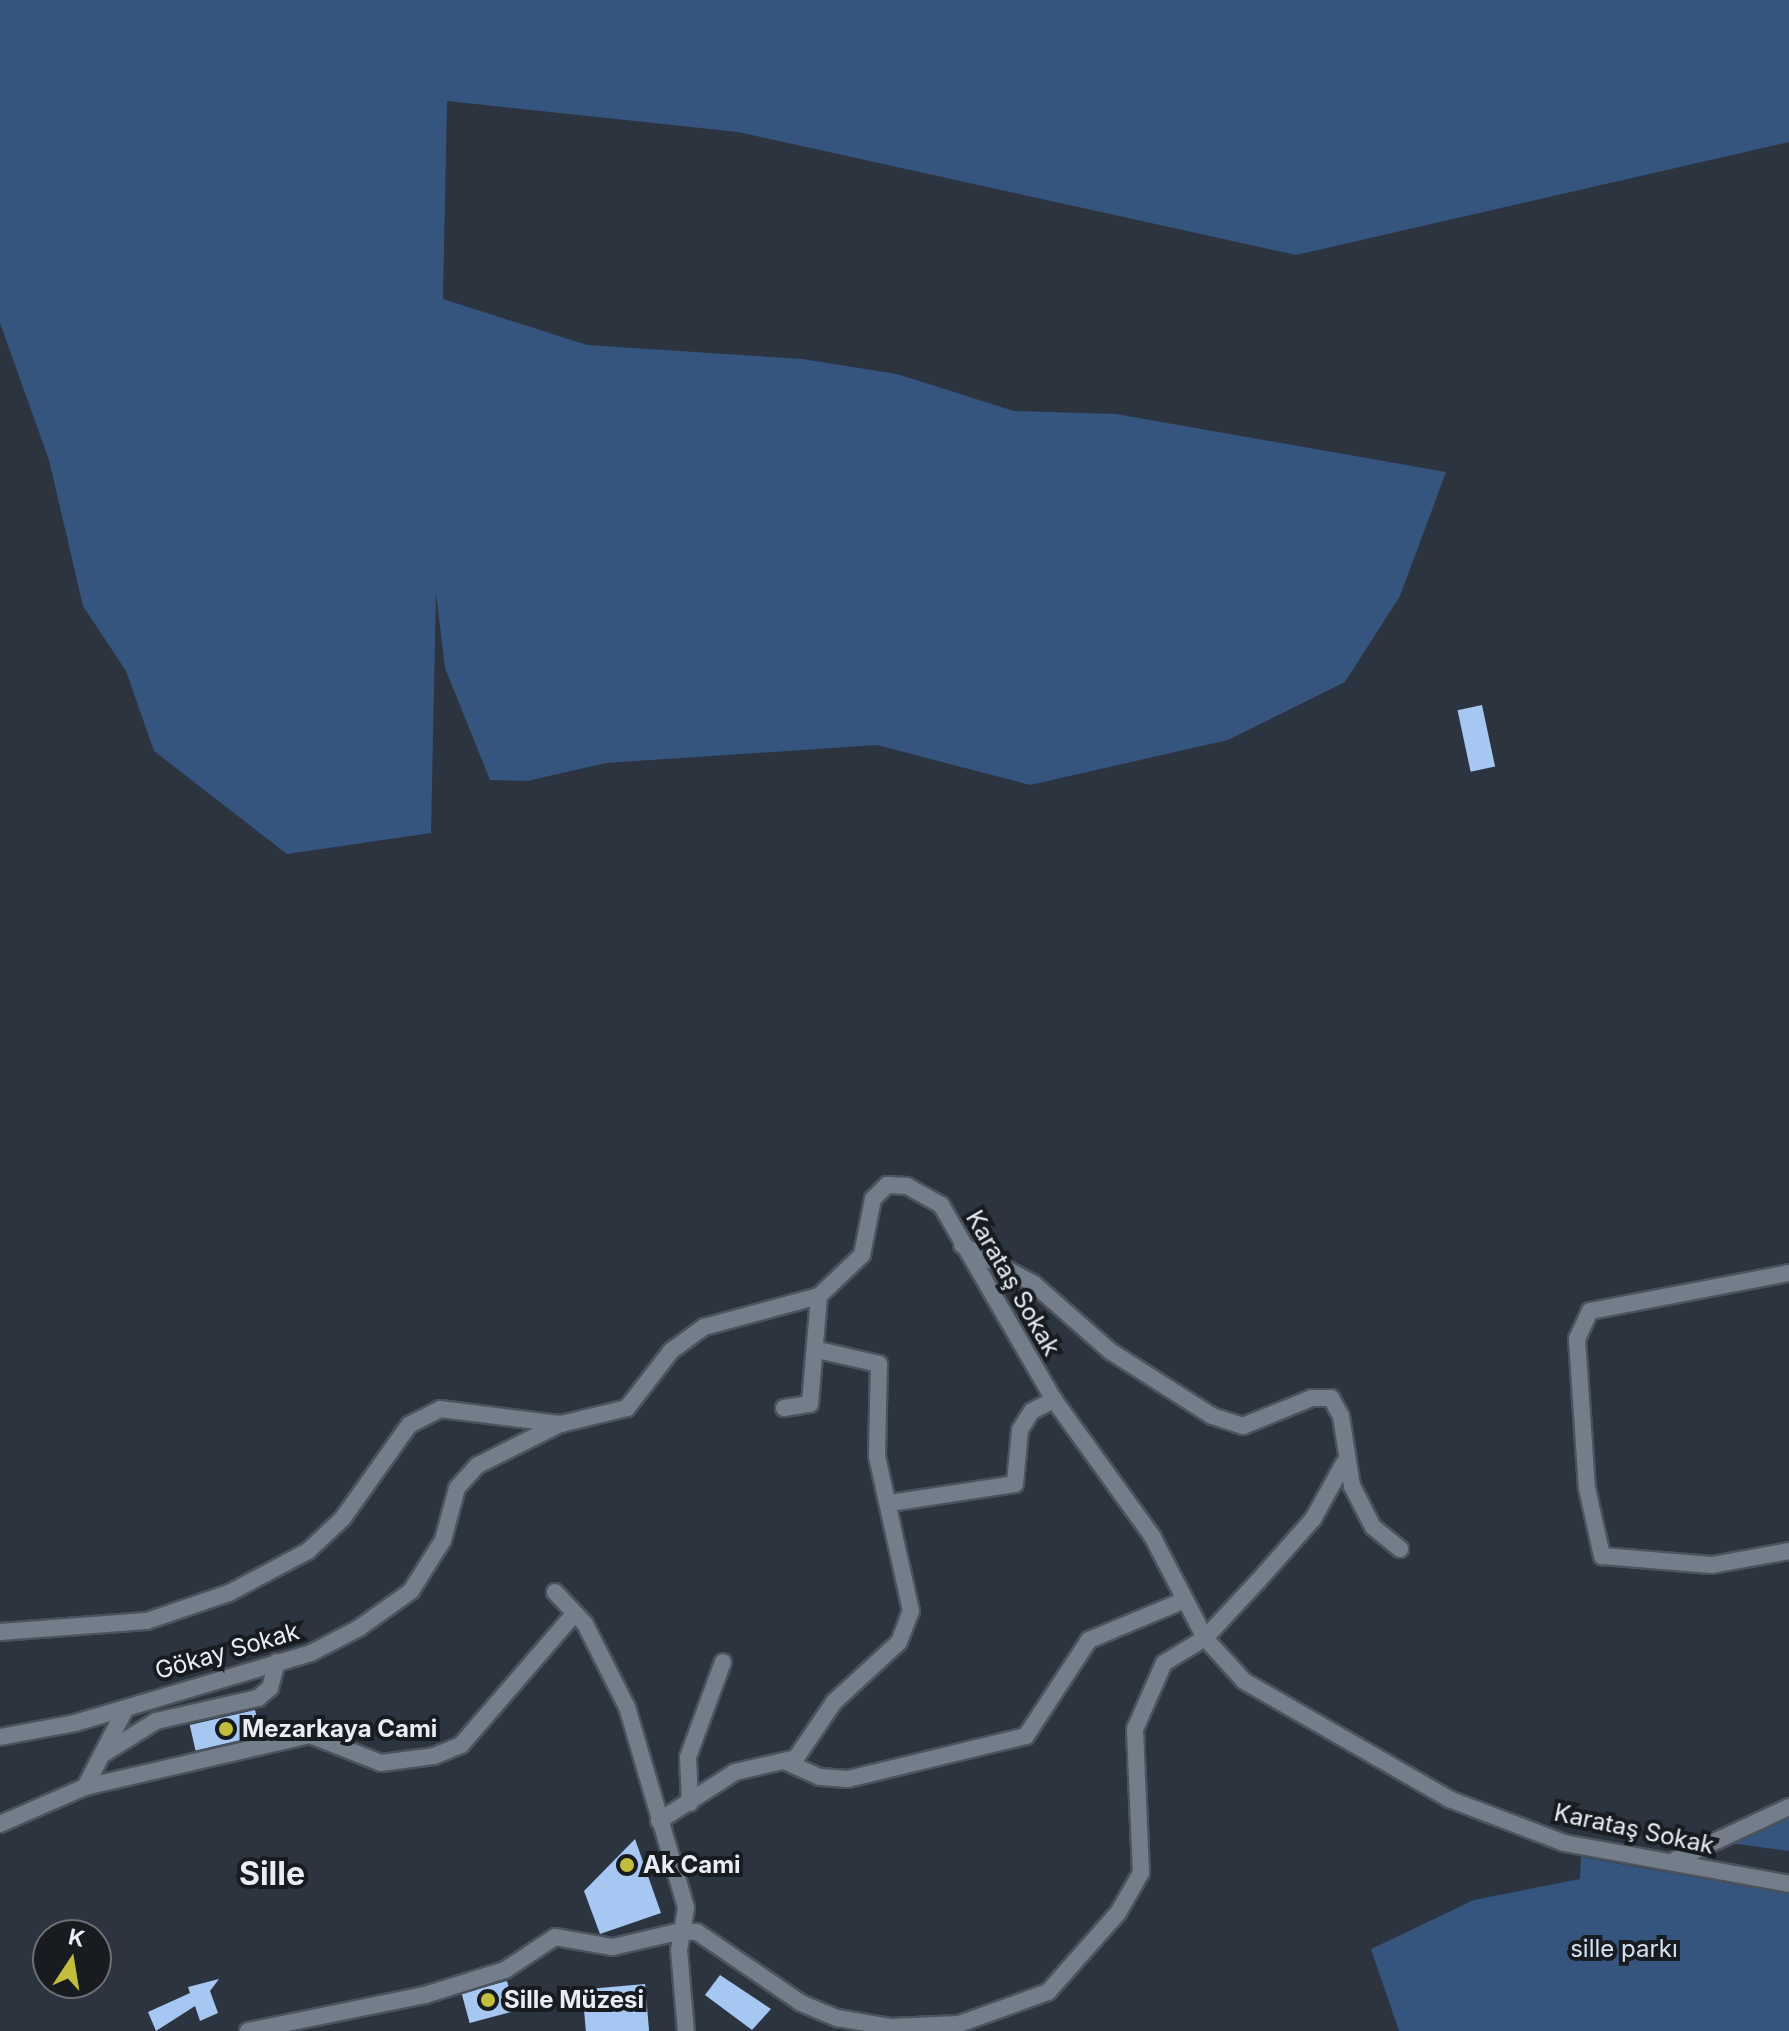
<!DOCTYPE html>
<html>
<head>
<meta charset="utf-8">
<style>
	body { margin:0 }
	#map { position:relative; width:1789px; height:2031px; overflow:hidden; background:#2c3440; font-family:Inter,sans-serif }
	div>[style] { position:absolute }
	.green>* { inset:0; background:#35547e }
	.building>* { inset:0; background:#a7c7f3; transform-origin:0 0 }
	.roads { filter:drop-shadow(2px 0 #4b535c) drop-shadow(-2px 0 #4b535c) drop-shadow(0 2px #4b535c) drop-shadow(0 -2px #4b535c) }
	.street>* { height:16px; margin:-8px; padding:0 8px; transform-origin:8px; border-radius:8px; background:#747e8b }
	.dots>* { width:22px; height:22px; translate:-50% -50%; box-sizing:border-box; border:4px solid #181c21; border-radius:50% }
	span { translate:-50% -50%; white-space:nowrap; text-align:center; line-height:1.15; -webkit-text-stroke:8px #181c21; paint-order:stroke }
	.street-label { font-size:24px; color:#e9eef6 }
	.poi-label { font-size:24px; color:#e9eef6; font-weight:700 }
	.left { translate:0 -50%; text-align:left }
	.park-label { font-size:24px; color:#d3e1f3 }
	.district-label { font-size:32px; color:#e9eef6; font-weight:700 }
	.north { position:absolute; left:32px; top:1919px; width:80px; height:80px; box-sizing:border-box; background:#181c21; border:2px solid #6c7076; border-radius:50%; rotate:12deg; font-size:22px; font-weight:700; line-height:32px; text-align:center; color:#e9eef6 }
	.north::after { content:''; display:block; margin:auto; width:28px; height:36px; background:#c3bd3e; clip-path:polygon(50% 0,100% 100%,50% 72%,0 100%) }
</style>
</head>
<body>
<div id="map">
	<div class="green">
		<div style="clip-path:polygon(0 0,1789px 0,1789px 142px,1296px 255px,738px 132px,447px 101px,443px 299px,587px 345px,802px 359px,897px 374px,1014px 411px,1116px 414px,1446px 472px,1400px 596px,1345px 682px,1228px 740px,1030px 785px,877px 745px,606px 763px,527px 781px,490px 780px,445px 668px,436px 593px,431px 833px,287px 854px,154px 751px,126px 671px,83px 606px,49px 460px,0 323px)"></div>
		<div style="clip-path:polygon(1789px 1808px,1789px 1851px,1730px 1843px)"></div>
		<div style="clip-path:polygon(1581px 1857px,1789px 1894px,1789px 2031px,1399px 2031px,1371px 1949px,1474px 1900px,1580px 1879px)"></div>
	</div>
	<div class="building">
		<div style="left:1482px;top:705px;width:63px;height:25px;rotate:78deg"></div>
		<div style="left:255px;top:1710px;width:26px;height:67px;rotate:77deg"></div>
		<div style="clip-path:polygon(635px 1839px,661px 1913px,600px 1934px,584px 1891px)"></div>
		<div style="clip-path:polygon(720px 1975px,771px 2009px,752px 2030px,705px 1995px)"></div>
		<div style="clip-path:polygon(219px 1979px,210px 1991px,218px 2013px,200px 2021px,195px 2006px,156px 2031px,148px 2012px,190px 1993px,188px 1987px)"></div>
		<div style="left:507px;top:1981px;width:31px;height:47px;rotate:75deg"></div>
		<div style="left:645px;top:1984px;width:47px;height:63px;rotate:85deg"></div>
	</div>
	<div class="roads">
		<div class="street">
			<div style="left:962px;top:1245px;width:82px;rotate:28.4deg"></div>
			<div style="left:1034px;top:1284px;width:101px;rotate:41.4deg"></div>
			<div style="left:1110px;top:1351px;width:121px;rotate:32.5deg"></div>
			<div style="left:1212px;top:1416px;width:33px;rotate:18deg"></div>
			<div style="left:1243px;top:1426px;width:74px;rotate:-22.1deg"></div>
			<div style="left:1312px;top:1398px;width:19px"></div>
			<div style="left:1331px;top:1398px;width:21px;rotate:61deg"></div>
			<div style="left:1341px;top:1416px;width:71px;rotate:81.1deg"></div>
			<div style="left:1352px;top:1486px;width:46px;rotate:62.9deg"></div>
			<div style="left:1373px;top:1527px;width:35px;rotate:39deg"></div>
			<div style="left:1789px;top:1273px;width:203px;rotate:169.2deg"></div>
			<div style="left:1590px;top:1311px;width:31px;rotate:115deg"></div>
			<div style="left:1577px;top:1339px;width:149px;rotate:86.2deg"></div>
			<div style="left:1587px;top:1488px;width:70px;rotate:77.6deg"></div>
			<div style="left:1602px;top:1556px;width:110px;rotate:4.7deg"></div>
			<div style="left:1712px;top:1565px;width:78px;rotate:-10.3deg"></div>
			<div style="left:784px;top:1408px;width:26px;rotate:-9deg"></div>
			<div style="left:810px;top:1404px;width:108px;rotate:-85.2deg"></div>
			<div style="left:890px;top:1503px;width:126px;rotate:-8.6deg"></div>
			<div style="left:1015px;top:1484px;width:54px;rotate:-84.7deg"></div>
			<div style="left:1020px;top:1430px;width:22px;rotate:-58deg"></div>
			<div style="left:1032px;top:1411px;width:25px;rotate:-27deg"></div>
			<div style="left:555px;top:1592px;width:44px;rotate:46.8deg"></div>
			<div style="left:585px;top:1624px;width:93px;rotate:63.2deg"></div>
			<div style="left:627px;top:1707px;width:209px;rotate:73.6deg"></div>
			<div style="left:686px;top:1908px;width:43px;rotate:99.5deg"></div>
			<div style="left:679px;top:1950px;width:81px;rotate:85.1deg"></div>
			<div style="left:0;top:1632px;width:147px;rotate:-4.3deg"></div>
			<div style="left:147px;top:1621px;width:87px;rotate:-18.9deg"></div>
			<div style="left:229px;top:1593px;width:89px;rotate:-28deg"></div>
			<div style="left:308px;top:1551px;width:48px;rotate:-43.3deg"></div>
			<div style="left:343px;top:1518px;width:114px;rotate:-54.6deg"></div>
			<div style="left:409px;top:1425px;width:35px;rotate:-27deg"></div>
			<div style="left:440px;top:1409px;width:122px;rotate:7.1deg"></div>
			<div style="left:561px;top:1424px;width:68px;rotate:-13.6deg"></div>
			<div style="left:627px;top:1408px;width:72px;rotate:-52.3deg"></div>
			<div style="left:671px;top:1351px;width:41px;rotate:-36deg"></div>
			<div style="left:704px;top:1327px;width:119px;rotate:-15.1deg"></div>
			<div style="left:819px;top:1296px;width:59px;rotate:-43.6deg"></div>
			<div style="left:862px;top:1255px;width:57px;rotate:-78.9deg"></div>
			<div style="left:873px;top:1199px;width:20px;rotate:-45deg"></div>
			<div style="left:887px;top:1185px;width:20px;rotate:3deg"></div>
			<div style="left:907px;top:1186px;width:39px;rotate:29deg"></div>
			<div style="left:941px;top:1205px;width:225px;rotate:59.9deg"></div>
			<div style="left:1054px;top:1400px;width:168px;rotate:54.2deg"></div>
			<div style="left:1152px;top:1536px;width:115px;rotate:62.5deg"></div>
			<div style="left:1205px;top:1638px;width:58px;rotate:47.8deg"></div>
			<div style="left:1244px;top:1681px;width:237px;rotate:29.9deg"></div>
			<div style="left:1449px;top:1799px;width:123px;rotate:20.9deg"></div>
			<div style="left:1564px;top:1843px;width:229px;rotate:10.3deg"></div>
			<div style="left:0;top:1737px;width:76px;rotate:-10.6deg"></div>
			<div style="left:75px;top:1723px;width:246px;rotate:-16.5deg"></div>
			<div style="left:311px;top:1653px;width:54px;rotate:-27.5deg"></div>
			<div style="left:359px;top:1628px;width:64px;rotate:-35.4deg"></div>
			<div style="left:411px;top:1591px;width:60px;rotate:-57.9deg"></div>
			<div style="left:443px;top:1540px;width:54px;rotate:-74.9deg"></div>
			<div style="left:457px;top:1488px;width:31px;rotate:-48deg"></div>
			<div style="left:478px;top:1465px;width:92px;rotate:-26.6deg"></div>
			<div style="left:105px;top:1753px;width:60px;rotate:-32.1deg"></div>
			<div style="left:156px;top:1721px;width:105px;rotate:-12.7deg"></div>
			<div style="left:258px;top:1698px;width:16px;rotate:-40deg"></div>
			<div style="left:270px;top:1688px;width:27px;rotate:-75deg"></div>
			<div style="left:786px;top:1762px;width:37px;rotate:24deg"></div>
			<div style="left:820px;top:1777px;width:28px;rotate:4deg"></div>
			<div style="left:848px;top:1779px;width:183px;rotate:-13.6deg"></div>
			<div style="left:1026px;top:1736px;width:115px;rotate:-56.7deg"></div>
			<div style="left:1089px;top:1640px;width:104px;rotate:-22.6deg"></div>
			<div style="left:85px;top:1787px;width:231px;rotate:-13deg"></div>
			<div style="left:310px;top:1735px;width:76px;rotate:21.5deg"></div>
			<div style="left:381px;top:1763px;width:53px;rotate:-7.5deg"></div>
			<div style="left:434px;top:1756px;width:29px;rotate:-22deg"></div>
			<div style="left:461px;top:1745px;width:174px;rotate:-49.2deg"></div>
			<div style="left:690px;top:1803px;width:46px;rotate:-92.5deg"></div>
			<div style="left:688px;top:1757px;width:101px;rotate:-69.8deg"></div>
			<div style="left:659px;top:1821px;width:90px;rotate:-32.8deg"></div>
			<div style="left:735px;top:1772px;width:63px;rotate:-12.9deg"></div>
			<div style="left:796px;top:1758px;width:68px;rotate:-55.8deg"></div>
			<div style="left:834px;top:1702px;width:88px;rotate:-42.7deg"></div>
			<div style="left:899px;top:1642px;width:33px;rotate:-69deg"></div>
			<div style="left:911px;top:1611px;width:159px;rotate:-102.4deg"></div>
			<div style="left:877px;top:1456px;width:92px;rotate:-88.8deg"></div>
			<div style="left:879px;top:1364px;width:63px;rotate:-167.1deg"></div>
			<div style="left:0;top:1824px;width:93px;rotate:-23.5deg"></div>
			<div style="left:85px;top:1787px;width:89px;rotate:-62.6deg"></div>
			<div style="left:1673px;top:1861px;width:128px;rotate:-25deg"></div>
			<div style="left:248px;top:2031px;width:181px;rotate:-11.5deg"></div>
			<div style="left:425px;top:1995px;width:84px;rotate:-17.4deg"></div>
			<div style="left:505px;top:1970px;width:60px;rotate:-33.4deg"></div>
			<div style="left:555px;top:1937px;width:59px;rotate:9.8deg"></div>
			<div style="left:613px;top:1947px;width:71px;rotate:-13.1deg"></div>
			<div style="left:682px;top:1931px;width:15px;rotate:4deg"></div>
			<div style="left:697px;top:1932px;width:126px;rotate:34.3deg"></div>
			<div style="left:801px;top:2003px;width:39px;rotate:23deg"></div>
			<div style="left:837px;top:2018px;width:55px;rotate:9.5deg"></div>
			<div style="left:891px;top:2027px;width:68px;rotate:-2.5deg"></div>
			<div style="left:959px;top:2024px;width:95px;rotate:-19.8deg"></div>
			<div style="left:1048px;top:1992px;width:106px;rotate:-48.5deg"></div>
			<div style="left:1118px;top:1913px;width:46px;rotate:-60.1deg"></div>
			<div style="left:1141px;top:1873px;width:144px;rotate:-92.4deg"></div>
			<div style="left:1135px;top:1729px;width:72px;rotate:-66.3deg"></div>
			<div style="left:1164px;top:1663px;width:48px;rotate:-31.4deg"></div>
			<div style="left:1205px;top:1638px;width:78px;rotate:-47.1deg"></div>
			<div style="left:1258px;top:1581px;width:83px;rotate:-48.4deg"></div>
			<div style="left:1313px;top:1519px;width:64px;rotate:-61deg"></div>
		</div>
	</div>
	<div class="dots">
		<div style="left:226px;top:1729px;background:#c3bd3e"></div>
		<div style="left:627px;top:1865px;background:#c3bd3e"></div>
		<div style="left:488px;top:2000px;background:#c3bd3e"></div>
	</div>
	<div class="street-label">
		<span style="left:1013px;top:1283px;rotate:60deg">Karataş Sokak</span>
		<span style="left:227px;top:1651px;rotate:-16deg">Gökay Sokak</span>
		<span style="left:1634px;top:1829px;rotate:12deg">Karataş Sokak</span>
	</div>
	<div class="poi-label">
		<span class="left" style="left:242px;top:1729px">Mezarkaya Cami</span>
		<span class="left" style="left:643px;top:1865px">Ak Cami</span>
		<span class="left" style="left:504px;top:2000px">Sille Müzesi</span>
	</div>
	<div class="park-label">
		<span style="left:1624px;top:1949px">sille parkı</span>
	</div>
	<div class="district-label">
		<span style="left:272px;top:1874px">Sille</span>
	</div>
	<div class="north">K</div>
</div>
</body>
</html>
